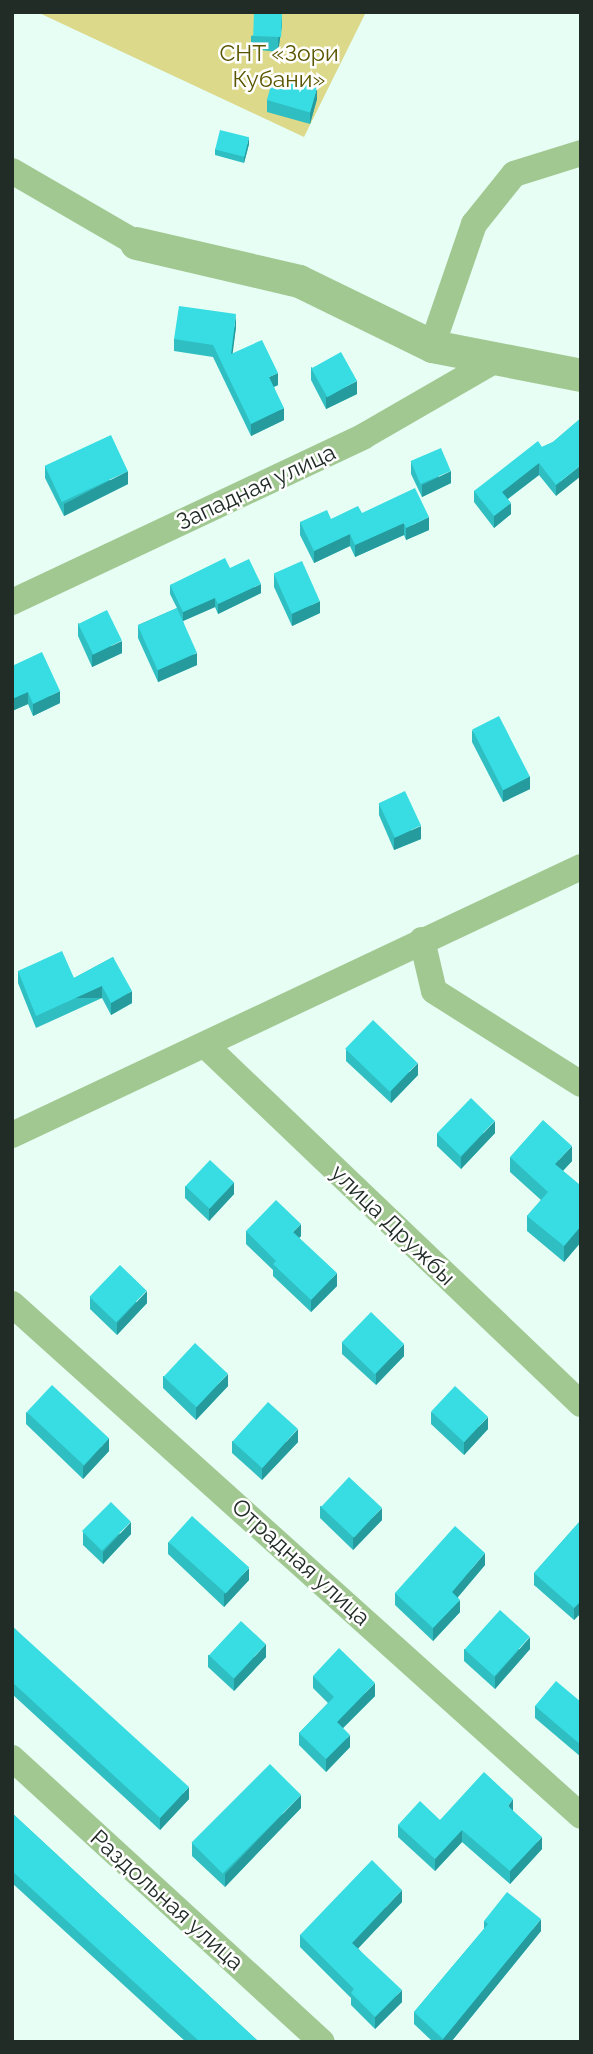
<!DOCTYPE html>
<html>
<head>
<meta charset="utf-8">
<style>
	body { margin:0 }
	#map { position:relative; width:593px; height:2054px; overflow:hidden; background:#e6fef3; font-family:Raleway,sans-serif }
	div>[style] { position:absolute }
	.green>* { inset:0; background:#dcd98b }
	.minor>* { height:26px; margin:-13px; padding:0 13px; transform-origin:13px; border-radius:13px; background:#a2c892 }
	.tertiary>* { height:33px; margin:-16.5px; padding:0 16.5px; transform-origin:16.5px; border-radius:16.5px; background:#a2c892 }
	.wall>* { inset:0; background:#2fbec2 }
	.shaded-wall>* { inset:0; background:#269b9e; transform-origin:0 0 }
	.building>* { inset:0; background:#37dde2; transform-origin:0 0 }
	span { translate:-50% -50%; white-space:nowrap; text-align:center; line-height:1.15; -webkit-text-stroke:5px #fff; paint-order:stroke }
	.park-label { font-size:23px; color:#5a5600 }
	.street-label { font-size:23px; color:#212c27 }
	.frame { position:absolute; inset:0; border:14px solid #212c27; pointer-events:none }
</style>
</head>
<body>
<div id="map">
	<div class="green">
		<div style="clip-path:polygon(37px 12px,366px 12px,304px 137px)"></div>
	</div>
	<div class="minor">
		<div style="left:12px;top:171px;width:143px;rotate:30.1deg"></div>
		<div style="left:432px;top:346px;width:129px;rotate:-71deg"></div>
		<div style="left:474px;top:224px;width:64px;rotate:-51.3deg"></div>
		<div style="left:514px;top:174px;width:70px;rotate:-17.4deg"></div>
		<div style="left:12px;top:602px;width:389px;rotate:-25.2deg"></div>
		<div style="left:364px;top:436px;width:150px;rotate:-30deg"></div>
		<div style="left:422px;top:940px;width:52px;rotate:76.8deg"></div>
		<div style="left:434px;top:991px;width:174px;rotate:32.3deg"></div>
		<div style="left:205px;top:1045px;width:520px;rotate:43.68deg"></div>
		<div style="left:12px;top:1135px;width:629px;rotate:-25.22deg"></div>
		<div style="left:12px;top:1304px;width:765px;rotate:41.98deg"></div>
		<div style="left:12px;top:1758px;width:420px;rotate:42.5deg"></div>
	</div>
	<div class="tertiary">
		<div style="left:136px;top:243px;width:167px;rotate:13.1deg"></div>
		<div style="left:299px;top:281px;width:148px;rotate:26deg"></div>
		<div style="left:432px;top:346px;width:152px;rotate:11deg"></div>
	</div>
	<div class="wall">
		<div style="clip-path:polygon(282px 25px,278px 52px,251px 49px,251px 36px)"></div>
		<div style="clip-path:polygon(317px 99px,310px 124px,267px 112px,267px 100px)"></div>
		<div style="clip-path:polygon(249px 144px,244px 163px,215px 155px,215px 149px)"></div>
		<div style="clip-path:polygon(236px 327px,232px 353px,278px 385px,274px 387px,284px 420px,251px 436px,213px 357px,174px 351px,174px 339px)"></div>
		<div style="clip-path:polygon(311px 367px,357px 394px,326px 409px,311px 380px)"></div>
		<div style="clip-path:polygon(581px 418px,556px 496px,539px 475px,508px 499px,511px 514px,494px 528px,474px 502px,474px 491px,542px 447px,553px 442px)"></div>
		<div style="clip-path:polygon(411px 462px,451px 483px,422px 497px,411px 474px)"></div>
		<div style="clip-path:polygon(45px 466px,128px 484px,64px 516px,45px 478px)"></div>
		<div style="clip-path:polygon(362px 513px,429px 530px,406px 540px,404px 535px,355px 557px,350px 546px,314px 563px,300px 535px,300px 522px,331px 519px)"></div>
		<div style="clip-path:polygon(230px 568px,261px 593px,218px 614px,215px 607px,183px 621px,197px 665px,158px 682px,138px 638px,138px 625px,177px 608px,170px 594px,170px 585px)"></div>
		<div style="clip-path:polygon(274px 574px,320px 613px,292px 626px,274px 587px)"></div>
		<div style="clip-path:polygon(78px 623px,122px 653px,92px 667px,78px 636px)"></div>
		<div style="clip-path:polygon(12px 666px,60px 703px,33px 716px,28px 704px,12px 711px)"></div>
		<div style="clip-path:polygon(472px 730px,530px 789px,503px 802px,472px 742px)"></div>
		<div style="clip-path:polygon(379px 803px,421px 839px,394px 850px,379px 815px)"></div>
		<div style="clip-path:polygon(113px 957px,132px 1003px,111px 1015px,102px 998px,36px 1028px,18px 983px,18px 971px,74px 978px)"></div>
		<div style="clip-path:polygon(346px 1049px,418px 1075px,391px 1103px,346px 1061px)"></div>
		<div style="clip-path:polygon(437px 1133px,495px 1133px,461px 1169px,437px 1146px)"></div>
		<div style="clip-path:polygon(510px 1157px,572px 1161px,563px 1171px,581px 1186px,581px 1242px,564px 1262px,527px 1231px,527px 1216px,541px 1200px,510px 1172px)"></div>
		<div style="clip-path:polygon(185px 1186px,234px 1194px,209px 1221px,185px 1198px)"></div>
		<div style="clip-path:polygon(246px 1231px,301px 1236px,299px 1238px,337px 1286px,311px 1312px,273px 1276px,273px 1270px,246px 1244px)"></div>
		<div style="clip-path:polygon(90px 1297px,147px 1303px,117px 1335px,90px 1309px)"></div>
		<div style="clip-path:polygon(342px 1342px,404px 1356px,376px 1385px,342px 1354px)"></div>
		<div style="clip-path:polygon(163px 1376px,228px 1386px,196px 1420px,163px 1388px)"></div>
		<div style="clip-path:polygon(26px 1412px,109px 1451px,83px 1479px,26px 1424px)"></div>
		<div style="clip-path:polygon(431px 1412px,488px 1429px,464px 1455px,431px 1424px)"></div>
		<div style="clip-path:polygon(232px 1441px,298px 1442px,262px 1480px,232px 1453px)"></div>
		<div style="clip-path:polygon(320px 1506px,382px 1520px,353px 1550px,320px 1518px)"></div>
		<div style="clip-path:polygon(581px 1520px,581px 1613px,574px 1620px,534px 1585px,534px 1573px)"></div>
		<div style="clip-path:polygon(83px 1532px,131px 1534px,103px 1564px,83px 1545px)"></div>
		<div style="clip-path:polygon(168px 1542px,249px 1580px,224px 1607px,168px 1554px)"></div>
		<div style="clip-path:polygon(485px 1565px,458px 1597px,460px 1612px,433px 1641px,395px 1605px,395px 1593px)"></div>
		<div style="clip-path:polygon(12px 1626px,189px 1799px,160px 1830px,12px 1694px)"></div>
		<div style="clip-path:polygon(464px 1649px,530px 1649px,495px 1689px,464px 1661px)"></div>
		<div style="clip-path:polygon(208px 1655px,266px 1657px,234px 1691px,208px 1667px)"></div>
		<div style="clip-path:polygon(313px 1676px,375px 1696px,343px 1728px,350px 1747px,326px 1772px,299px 1745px,299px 1733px,328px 1703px,313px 1688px)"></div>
		<div style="clip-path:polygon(581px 1702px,581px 1757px,535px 1718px,535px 1706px)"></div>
		<div style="clip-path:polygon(301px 1808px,225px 1887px,192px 1856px,192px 1843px)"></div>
		<div style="clip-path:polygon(513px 1811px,542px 1849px,510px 1884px,462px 1842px,435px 1871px,398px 1837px,398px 1825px)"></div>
		<div style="clip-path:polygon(12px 1813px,259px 2042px,186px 2042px,12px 1883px)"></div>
		<div style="clip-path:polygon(402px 1902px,358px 1948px,402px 2002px,375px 2029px,351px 2005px,351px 1998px,300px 1947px,300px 1935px)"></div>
		<div style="clip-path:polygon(484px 1921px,541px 1931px,451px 2042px,433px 2042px,414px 2024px,414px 2012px,484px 1929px)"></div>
	</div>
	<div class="shaded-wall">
		<div style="clip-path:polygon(282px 13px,282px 25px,278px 52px,278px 40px)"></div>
		<div style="clip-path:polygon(317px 87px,317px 99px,310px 124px,310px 112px)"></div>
		<div style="clip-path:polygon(249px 137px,249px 144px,244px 163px,244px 157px)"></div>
		<div style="clip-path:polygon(236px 314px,236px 327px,231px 367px,231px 354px)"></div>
		<div style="clip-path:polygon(278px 373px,278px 385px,269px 389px,269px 377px)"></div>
		<div style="clip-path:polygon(357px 381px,357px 394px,326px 409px,326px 397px)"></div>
		<div style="clip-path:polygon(284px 408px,284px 420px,251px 436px,251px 424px)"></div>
		<div style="clip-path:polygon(539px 463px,539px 475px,502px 503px,502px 492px)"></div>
		<div style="clip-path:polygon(581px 465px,581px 476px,556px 496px,556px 485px)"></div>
		<div style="clip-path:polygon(128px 471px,128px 484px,64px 516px,64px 504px)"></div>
		<div style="clip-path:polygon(451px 471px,451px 483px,422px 497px,422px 485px)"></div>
		<div style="clip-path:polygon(511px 503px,511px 514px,494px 528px,494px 516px)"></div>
		<div style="clip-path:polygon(429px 517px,429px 530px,406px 540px,406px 528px)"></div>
		<div style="clip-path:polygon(404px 523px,404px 535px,355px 557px,355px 545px)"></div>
		<div style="clip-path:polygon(350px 534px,350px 546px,314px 563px,314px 551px)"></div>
		<div style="clip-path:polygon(261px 584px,261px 593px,218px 614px,218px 604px)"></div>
		<div style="clip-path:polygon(215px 598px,215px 607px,183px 621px,183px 612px)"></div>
		<div style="clip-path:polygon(320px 601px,320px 613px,292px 626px,292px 614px)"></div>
		<div style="clip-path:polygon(122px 641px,122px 653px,92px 667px,92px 655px)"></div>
		<div style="clip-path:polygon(197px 653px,197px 665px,158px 682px,158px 670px)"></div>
		<div style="clip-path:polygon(60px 691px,60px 703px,33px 716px,33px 704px)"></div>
		<div style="clip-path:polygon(28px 692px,28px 704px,12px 711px,12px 699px)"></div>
		<div style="clip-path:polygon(530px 776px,530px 789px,503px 802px,503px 790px)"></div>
		<div style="clip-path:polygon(421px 826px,421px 839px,394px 850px,394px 838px)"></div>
		<div style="left:102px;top:986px;width:12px;height:72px;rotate:90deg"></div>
		<div style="clip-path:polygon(132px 991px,132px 1003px,111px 1015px,111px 1003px)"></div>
		<div style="clip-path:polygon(418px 1063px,418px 1075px,391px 1103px,391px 1091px)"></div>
		<div style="clip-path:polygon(495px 1121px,495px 1133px,461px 1169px,461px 1157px)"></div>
		<div style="clip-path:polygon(572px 1146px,572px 1161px,555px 1179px,555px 1164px)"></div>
		<div style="clip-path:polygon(234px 1182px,234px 1194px,209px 1221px,209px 1209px)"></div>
		<div style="clip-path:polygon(301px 1224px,301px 1236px,293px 1244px,293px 1232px)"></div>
		<div style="clip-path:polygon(581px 1226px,581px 1242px,564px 1262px,564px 1246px)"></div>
		<div style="clip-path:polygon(337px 1273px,337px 1286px,311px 1312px,311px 1300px)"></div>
		<div style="clip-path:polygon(147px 1291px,147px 1303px,117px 1335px,117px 1323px)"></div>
		<div style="clip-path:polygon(404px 1344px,404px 1356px,376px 1385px,376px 1373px)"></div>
		<div style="clip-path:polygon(228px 1374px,228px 1386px,196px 1420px,196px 1407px)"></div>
		<div style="clip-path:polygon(488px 1417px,488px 1429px,464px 1455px,464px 1442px)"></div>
		<div style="clip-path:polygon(298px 1429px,298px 1442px,262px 1480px,262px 1468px)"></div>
		<div style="clip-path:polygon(109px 1438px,109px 1451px,83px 1479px,83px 1467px)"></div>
		<div style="clip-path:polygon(382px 1508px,382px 1520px,353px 1550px,353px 1537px)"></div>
		<div style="clip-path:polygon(131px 1522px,131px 1534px,103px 1564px,103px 1552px)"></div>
		<div style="clip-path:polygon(485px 1553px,485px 1565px,452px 1604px,452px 1592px)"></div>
		<div style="clip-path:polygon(249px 1568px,249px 1580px,224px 1607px,224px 1594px)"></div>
		<div style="clip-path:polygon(460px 1600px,460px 1612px,433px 1641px,433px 1628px)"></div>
		<div style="clip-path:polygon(581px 1601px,581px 1613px,574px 1620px,574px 1608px)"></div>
		<div style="clip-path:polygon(530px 1637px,530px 1649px,495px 1689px,495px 1677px)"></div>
		<div style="clip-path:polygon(266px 1644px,266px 1657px,234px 1691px,234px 1679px)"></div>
		<div style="clip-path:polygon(375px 1683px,375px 1696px,337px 1734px,337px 1722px)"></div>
		<div style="clip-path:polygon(350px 1735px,350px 1747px,326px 1772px,326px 1759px)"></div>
		<div style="clip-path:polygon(189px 1787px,189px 1799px,160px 1830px,160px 1818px)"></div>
		<div style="clip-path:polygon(301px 1795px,301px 1808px,225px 1887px,225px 1874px)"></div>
		<div style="clip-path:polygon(513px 1799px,513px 1812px,508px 1806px)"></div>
		<div style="clip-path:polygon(462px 1830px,462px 1842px,435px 1871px,435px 1859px)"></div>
		<div style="clip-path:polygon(542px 1837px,542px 1849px,510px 1884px,510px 1871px)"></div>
		<div style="clip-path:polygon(402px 1890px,402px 1902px,352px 1955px,352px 1943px)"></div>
		<div style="clip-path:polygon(541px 1919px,541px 1931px,451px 2042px,443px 2042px,443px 2039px)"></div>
		<div style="clip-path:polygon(402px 1990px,402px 2002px,375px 2029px,375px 2017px)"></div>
	</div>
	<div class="building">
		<div style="left:254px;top:12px;width:28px;height:24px;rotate:2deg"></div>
		<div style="left:274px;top:75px;width:45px;height:26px;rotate:16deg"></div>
		<div style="left:220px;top:130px;width:30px;height:20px;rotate:14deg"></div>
		<div style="clip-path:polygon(179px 306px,236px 314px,231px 354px,262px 340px,278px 373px,269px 377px,284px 408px,251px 424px,213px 345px,174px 339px)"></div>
		<div style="left:341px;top:352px;width:33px;height:34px;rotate:61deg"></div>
		<div style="clip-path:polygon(581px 418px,581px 465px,556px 485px,539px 463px,502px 492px,511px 503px,494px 516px,474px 491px,538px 441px,542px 447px,553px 442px)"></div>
		<div style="left:111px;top:435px;width:40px;height:73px;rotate:65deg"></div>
		<div style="left:441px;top:448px;width:25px;height:33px;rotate:67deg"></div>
		<div style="clip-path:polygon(415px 488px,429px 517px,406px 528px,404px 523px,355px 545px,350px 534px,314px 551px,300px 522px,327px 510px,331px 519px,358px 506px,362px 513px)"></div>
		<div style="clip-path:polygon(225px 558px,230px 568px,249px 559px,261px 584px,218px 604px,215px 598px,183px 612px,170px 585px)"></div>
		<div style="left:302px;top:561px;width:44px;height:31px;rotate:66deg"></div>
		<div style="left:177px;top:608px;width:49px;height:43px;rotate:66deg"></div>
		<div style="left:107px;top:610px;width:34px;height:32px;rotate:64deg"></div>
		<div style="clip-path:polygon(42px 652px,60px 691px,33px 704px,28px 692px,12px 699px,12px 666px)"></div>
		<div style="left:499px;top:716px;width:68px;height:30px;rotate:63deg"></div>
		<div style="left:405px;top:791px;width:38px;height:29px;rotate:65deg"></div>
		<div style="clip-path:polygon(62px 951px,74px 978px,113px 957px,132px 991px,111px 1003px,102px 986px,36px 1016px,18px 971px)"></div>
		<div style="left:373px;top:1020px;width:62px;height:40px;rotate:44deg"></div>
		<div style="left:471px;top:1098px;width:33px;height:49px;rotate:44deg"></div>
		<div style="clip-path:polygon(543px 1120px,572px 1146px,555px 1164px,581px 1186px,581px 1226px,564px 1246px,527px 1216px,548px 1192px,510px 1157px)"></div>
		<div style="left:210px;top:1160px;width:33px;height:36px;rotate:43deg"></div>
		<div style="clip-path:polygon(276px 1200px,301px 1224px,293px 1232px,337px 1273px,311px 1300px,273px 1264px,276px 1261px,246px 1231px)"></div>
		<div style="left:120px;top:1265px;width:37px;height:44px;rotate:44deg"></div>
		<div style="left:371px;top:1312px;width:46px;height:42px;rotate:44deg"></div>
		<div style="left:195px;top:1343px;width:45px;height:46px;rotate:43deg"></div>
		<div style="left:52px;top:1385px;width:78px;height:37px;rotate:43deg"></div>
		<div style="left:455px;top:1386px;width:45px;height:35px;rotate:43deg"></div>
		<div style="left:268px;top:1402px;width:40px;height:53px;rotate:42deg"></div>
		<div style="left:349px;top:1477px;width:45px;height:41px;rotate:43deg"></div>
		<div style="left:111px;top:1502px;width:28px;height:41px;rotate:45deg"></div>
		<div style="left:192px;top:1516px;width:77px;height:35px;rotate:42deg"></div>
		<div style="clip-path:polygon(581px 1520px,581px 1601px,574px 1608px,534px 1573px)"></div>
		<div style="clip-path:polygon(455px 1526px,485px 1553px,452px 1592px,460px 1600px,433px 1628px,395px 1593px)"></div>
		<div style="left:500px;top:1610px;width:40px;height:53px;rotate:42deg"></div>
		<div style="left:241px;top:1621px;width:34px;height:47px;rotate:43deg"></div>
		<div style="clip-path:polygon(12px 1626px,189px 1787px,160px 1818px,12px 1682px)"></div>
		<div style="clip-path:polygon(339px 1648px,375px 1683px,337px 1722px,350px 1735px,326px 1759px,299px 1733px,334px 1697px,313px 1676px)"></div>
		<div style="clip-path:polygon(556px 1681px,581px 1702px,581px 1745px,535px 1706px)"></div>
		<div style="left:270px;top:1764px;width:44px;height:111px;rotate:45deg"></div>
		<div style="clip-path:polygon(484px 1772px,513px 1799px,508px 1806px,542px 1837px,510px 1871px,462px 1830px,435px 1859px,398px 1825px,420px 1801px,440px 1820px)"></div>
		<div style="clip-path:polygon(12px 1813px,259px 2042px,200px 2042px,12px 1871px)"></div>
		<div style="clip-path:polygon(372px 1860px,402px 1890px,352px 1943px,402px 1990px,375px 2017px,351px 1993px,354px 1989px,300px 1935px)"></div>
		<div style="clip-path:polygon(507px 1892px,541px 1919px,443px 2039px,414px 2012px,488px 1924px,484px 1921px)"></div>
	</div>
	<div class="park-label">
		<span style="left:279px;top:66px">СНТ «Зори<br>Кубани»</span>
	</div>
	<div class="street-label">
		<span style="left:256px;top:487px;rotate:-25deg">Западная улица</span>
		<span style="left:393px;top:1225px;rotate:44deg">улица Дружбы</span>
		<span style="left:301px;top:1562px;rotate:42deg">Отрадная улица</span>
		<span style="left:167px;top:1900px;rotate:42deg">Раздольная улица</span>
	</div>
	<div class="frame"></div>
</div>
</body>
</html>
